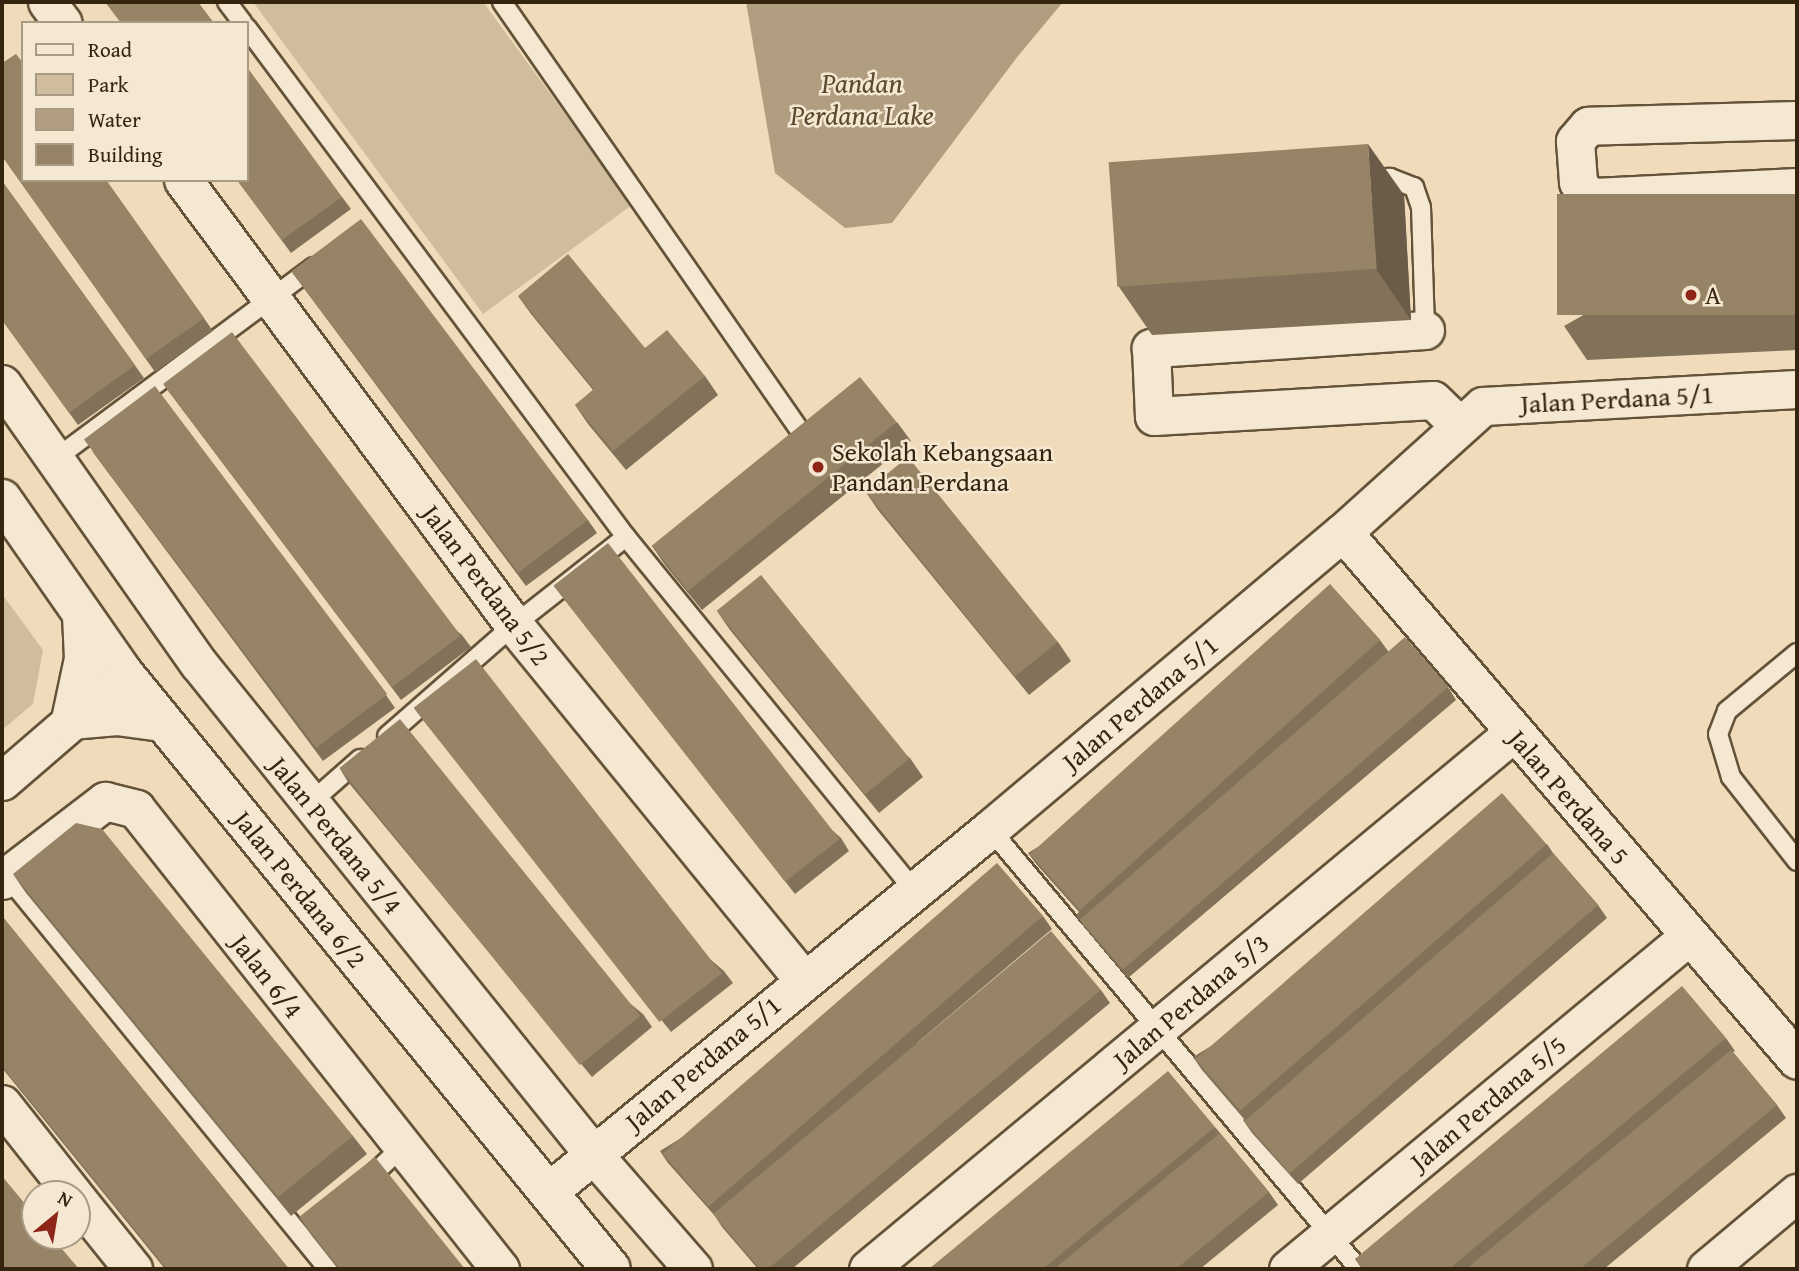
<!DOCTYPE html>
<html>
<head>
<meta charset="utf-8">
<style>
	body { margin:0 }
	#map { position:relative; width:1799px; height:1271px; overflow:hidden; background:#f0dcba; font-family:"Gentium Book Plus",serif }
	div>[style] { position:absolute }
	.green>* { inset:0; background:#d0bd9d }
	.water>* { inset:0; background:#b19e80 }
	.roads { filter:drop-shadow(2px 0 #645339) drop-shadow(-2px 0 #645339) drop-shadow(0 2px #645339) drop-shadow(0 -2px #645339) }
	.service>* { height:18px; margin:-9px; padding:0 9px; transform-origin:9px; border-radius:9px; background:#f5e8d2 }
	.minor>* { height:37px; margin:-18.5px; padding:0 18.5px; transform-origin:18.5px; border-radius:18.5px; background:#f5e8d2 }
	.tertiary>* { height:38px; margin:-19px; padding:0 19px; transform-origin:19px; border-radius:19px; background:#f5e8d2 }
	.wall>* { inset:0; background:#827259 }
	.shaded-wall>* { inset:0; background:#6a5c48 }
	.building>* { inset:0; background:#978467; transform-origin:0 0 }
	.dots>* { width:19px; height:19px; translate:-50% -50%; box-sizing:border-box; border:4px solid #f5e8d2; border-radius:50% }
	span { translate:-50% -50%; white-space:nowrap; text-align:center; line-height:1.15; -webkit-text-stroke:5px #f5e8d2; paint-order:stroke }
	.poi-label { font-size:26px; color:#36250e }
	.left { translate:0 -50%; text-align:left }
	.street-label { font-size:26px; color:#36250e }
	.water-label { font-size:28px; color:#5b4930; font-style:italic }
	.frame { position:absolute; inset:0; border:4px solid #36250e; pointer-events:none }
	.legend { position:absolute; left:21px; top:21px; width:228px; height:161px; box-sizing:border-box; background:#f5e8d2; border:2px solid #a99a84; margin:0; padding:9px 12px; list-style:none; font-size:21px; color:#36250e }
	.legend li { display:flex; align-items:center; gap:14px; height:35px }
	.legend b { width:35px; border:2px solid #a99a84 }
	.north { position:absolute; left:21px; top:1180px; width:70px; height:70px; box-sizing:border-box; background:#f5e8d2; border:2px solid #a99a84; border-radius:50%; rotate:30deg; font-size:19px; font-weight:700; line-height:28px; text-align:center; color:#36250e }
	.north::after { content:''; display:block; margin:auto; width:24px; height:32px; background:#8f2418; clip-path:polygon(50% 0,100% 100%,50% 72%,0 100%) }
</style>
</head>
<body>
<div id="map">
	<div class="green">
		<div style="clip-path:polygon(253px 2px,483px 2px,632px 205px,483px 314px)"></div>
		<div style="clip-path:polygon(2px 594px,43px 650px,33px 704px,2px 730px)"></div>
	</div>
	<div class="water">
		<div style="clip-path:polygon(746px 2px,1063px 2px,1018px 56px,892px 223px,845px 228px,775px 173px)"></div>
	</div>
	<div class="roads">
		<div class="service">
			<div style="left:227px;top:2px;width:26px;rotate:53deg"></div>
			<div style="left:502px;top:2px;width:540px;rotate:55.19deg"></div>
			<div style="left:247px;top:28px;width:635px;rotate:53.33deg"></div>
			<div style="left:626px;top:537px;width:456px;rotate:50.8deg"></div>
			<div style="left:1368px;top:179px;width:22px;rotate:-3deg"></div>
			<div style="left:1390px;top:178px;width:26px;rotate:21deg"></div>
			<div style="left:1414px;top:187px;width:21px;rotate:71deg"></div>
			<div style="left:1421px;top:207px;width:123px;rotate:88.1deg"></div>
			<div style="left:55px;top:459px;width:322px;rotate:-36.6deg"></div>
			<div style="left:1797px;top:653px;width:91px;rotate:140.4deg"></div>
			<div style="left:1727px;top:711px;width:25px;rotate:111deg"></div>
			<div style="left:1718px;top:734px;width:45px;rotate:73.2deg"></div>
			<div style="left:1731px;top:777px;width:107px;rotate:51.8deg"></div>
			<div style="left:387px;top:736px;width:169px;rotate:-41.2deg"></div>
			<div style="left:514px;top:625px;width:142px;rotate:-38.2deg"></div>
			<div style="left:310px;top:803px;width:67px;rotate:-41.3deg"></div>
			<div style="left:990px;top:829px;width:574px;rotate:50.02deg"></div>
			<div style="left:7px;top:876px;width:507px;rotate:50.76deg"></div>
			<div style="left:365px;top:1182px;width:51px;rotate:-43.4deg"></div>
		</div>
		<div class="minor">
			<div style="left:47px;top:2px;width:26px;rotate:53deg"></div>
			<div style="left:1797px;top:120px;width:209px;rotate:178.4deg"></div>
			<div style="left:1588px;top:126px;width:20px;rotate:131deg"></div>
			<div style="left:1575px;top:141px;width:41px;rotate:85.8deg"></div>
			<div style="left:1578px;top:182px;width:12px;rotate:59deg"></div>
			<div style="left:1584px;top:192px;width:11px;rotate:27deg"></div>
			<div style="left:1594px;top:197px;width:203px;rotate:-2.8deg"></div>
			<div style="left:183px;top:180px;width:555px;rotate:53.36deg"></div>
			<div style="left:514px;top:625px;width:457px;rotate:50.8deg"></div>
			<div style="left:1425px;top:330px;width:275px;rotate:176.2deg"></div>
			<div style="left:1151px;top:348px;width:68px;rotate:87.5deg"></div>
			<div style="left:1154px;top:416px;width:279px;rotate:-3.3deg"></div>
			<div style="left:1433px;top:400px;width:37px;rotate:44deg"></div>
			<div style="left:2px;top:384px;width:342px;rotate:54.9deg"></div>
			<div style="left:199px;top:664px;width:630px;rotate:51.18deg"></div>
			<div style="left:594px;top:1155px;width:151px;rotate:49deg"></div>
			<div style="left:1343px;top:532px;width:696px;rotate:49.31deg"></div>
			<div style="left:2px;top:781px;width:162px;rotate:-40.8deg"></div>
			<div style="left:2px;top:880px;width:130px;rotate:-37.5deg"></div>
			<div style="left:105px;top:801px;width:32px;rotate:14deg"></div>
			<div style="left:136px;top:809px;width:587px;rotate:51.65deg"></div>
			<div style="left:2px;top:1104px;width:115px;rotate:51.7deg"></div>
			<div style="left:548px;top:1192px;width:572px;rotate:-39.4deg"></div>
			<div style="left:990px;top:829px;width:461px;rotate:-40.1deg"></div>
			<div style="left:1343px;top:532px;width:188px;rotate:-42deg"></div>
			<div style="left:1483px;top:406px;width:314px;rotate:-3.1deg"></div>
			<div style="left:77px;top:1199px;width:90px;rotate:51.3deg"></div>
			<div style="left:868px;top:1269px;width:839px;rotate:-39.73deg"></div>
			<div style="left:1288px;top:1269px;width:521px;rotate:-39.71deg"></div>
			<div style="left:1706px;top:1269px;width:119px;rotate:-39.9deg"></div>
		</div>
		<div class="tertiary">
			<div style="left:2px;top:499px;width:215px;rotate:55.1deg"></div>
			<div style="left:125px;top:675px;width:767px;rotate:50.71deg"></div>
			<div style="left:82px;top:615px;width:44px;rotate:87.4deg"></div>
			<div style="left:84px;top:659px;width:62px;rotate:102deg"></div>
			<div style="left:71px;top:720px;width:46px;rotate:-5deg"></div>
			<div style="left:117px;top:716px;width:45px;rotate:7.6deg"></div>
		</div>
	</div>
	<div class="wall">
		<div style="clip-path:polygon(2px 156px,106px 180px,213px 331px,155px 372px)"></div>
		<div style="clip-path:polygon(237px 180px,342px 197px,351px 209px,291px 253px)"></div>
		<div style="clip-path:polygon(2px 181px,144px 378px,78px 425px,2px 320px)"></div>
		<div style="clip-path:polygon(1797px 194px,1797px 350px,1587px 360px,1564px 326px)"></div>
		<div style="clip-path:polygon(1404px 195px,1411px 320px,1152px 335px,1117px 284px)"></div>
		<div style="clip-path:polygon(291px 271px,588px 520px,597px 533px,526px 586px)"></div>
		<div style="clip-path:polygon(518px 296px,645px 348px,705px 376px,718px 395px,626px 470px,588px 424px,575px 405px,593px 390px,531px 314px)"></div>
		<div style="clip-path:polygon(163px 384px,462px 635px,471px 647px,401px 700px)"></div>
		<div style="clip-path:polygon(897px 422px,911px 441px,702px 610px,665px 565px,652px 546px)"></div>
		<div style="clip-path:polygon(92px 451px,386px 695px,395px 708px,323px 761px)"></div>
		<div style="clip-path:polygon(865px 491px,1058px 642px,1071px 661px,1029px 695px,878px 510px)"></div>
		<div style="clip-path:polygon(553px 585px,841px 838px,849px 851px,795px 894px)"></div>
		<div style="clip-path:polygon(717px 611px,910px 758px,923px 777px,879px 813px,730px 630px)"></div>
		<div style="clip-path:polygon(1380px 640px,1388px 651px,1448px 687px,1456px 700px,1128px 978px,1085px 928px,1076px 915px,1079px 912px,1037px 865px,1028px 853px)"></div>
		<div style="clip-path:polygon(414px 708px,724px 971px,733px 983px,671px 1032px,423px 720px)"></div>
		<div style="clip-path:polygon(340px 769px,643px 1014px,652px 1027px,592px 1077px,348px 782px)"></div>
		<div style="clip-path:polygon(1547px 844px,1553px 853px,1598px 905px,1607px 918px,1298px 1184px,1252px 1133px,1243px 1120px,1244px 1119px,1202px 1070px,1193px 1057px)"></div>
		<div style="clip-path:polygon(13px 874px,353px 1136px,367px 1154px,291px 1216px,26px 893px)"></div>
		<div style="clip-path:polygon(2px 916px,289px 1269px,165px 1269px,2px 1068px)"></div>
		<div style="clip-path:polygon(1043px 916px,1052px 929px,917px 1043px,1101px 990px,1110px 1003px,792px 1269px,758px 1269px,722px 1227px,715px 1216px,668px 1163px,660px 1151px)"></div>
		<div style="clip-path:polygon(1726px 1038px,1735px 1051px,1733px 1052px,1777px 1105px,1786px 1118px,1604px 1269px,1362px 1269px,1355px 1259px)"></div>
		<div style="clip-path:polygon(1215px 1127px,1269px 1192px,1278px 1205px,1200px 1269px,929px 1269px)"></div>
		<div style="clip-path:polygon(299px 1217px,465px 1269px,338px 1269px,312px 1236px)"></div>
	</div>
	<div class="shaded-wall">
		<div style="clip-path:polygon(1368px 144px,1404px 195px,1411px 320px,1376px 269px)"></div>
	</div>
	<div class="building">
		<div style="clip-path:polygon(105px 2px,198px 2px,214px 23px,121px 23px)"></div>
		<div style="clip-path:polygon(16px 54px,23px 63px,23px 180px,106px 180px,204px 318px,146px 359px,2px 156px,2px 63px)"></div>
		<div style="clip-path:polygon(247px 67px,342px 197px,282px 240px,237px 180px,247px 180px)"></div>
		<div style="left:1368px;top:144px;width:125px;height:260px;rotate:86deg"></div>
		<div style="clip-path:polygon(2px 181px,135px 365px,69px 413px,2px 319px)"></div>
		<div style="left:1797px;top:194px;width:121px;height:240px;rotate:90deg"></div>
		<div style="left:361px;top:219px;width:377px;height:87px;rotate:53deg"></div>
		<div style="clip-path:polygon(568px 254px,645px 348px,667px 330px,705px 376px,613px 451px,575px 405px,594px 389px,518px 296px)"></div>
		<div style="left:232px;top:332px;width:380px;height:86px;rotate:53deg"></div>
		<div style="left:860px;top:377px;width:58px;height:268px;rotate:51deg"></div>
		<div style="left:155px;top:386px;width:386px;height:89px;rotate:53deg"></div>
		<div style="left:908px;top:457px;width:238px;height:55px;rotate:51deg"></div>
		<div style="left:608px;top:543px;width:376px;height:69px;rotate:52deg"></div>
		<div style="left:761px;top:575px;width:236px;height:57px;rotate:51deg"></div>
		<div style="left:1330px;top:584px;width:75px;height:404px;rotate:48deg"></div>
		<div style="left:1405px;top:637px;width:66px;height:431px;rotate:49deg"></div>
		<div style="left:476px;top:659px;width:399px;height:79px;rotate:52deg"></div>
		<div style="left:400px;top:719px;width:382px;height:78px;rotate:51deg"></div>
		<div style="left:1502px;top:793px;width:68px;height:406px;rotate:49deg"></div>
		<div style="clip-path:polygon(76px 823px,102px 829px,353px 1136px,278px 1197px,13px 874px)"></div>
		<div style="left:1553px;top:853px;width:69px;height:409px;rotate:49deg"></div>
		<div style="left:997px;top:863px;width:70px;height:443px;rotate:49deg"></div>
		<div style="clip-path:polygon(2px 916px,289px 1269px,167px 1269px,2px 1066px)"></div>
		<div style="clip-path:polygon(1051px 931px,1101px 990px,768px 1269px,760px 1269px,713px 1214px)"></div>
		<div style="clip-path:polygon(1682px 986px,1726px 1038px,1449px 1269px,1364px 1269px,1355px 1259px)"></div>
		<div style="clip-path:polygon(1731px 1050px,1777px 1105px,1580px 1269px,1466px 1269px)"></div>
		<div style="clip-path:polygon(1168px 1071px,1215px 1127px,1043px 1269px,929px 1269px)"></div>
		<div style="clip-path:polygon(1220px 1133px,1269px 1192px,1176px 1269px,1054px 1269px)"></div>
		<div style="clip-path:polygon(375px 1157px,465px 1269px,340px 1269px,299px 1217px)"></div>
		<div style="clip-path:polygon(2px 1176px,35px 1216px,35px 1236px,51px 1236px,79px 1269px,2px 1269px)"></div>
	</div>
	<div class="dots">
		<div style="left:1691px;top:295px;background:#8f2418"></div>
		<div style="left:818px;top:467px;background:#8f2418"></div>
	</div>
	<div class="poi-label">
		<span class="left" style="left:1705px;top:295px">A</span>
		<span class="left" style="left:832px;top:467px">Sekolah Kebangsaan<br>Pandan Perdana</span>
	</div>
	<div class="street-label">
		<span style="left:1617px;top:399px;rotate:-3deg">Jalan Perdana 5/1</span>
		<span style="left:486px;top:585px;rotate:53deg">Jalan Perdana 5/2</span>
		<span style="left:1140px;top:703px;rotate:-40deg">Jalan Perdana 5/1</span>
		<span style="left:1569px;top:797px;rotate:49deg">Jalan Perdana 5</span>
		<span style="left:336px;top:835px;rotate:51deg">Jalan Perdana 5/4</span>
		<span style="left:300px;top:889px;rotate:51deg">Jalan Perdana 6/2</span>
		<span style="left:267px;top:976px;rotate:52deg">Jalan 6/4</span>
		<span style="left:1191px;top:1001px;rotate:-40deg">Jalan Perdana 5/3</span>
		<span style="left:703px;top:1063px;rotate:-40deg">Jalan Perdana 5/1</span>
		<span style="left:1488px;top:1103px;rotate:-40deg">Jalan Perdana 5/5</span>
	</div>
	<div class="water-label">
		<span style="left:862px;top:99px">Pandan<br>Perdana Lake</span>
	</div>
	<div class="frame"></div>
	<ul class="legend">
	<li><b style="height:9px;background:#f5e8d2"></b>Road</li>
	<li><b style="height:19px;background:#d0bd9d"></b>Park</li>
	<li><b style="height:19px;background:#b19e80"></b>Water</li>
	<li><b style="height:19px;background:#978467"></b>Building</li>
	</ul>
	<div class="north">N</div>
</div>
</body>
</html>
